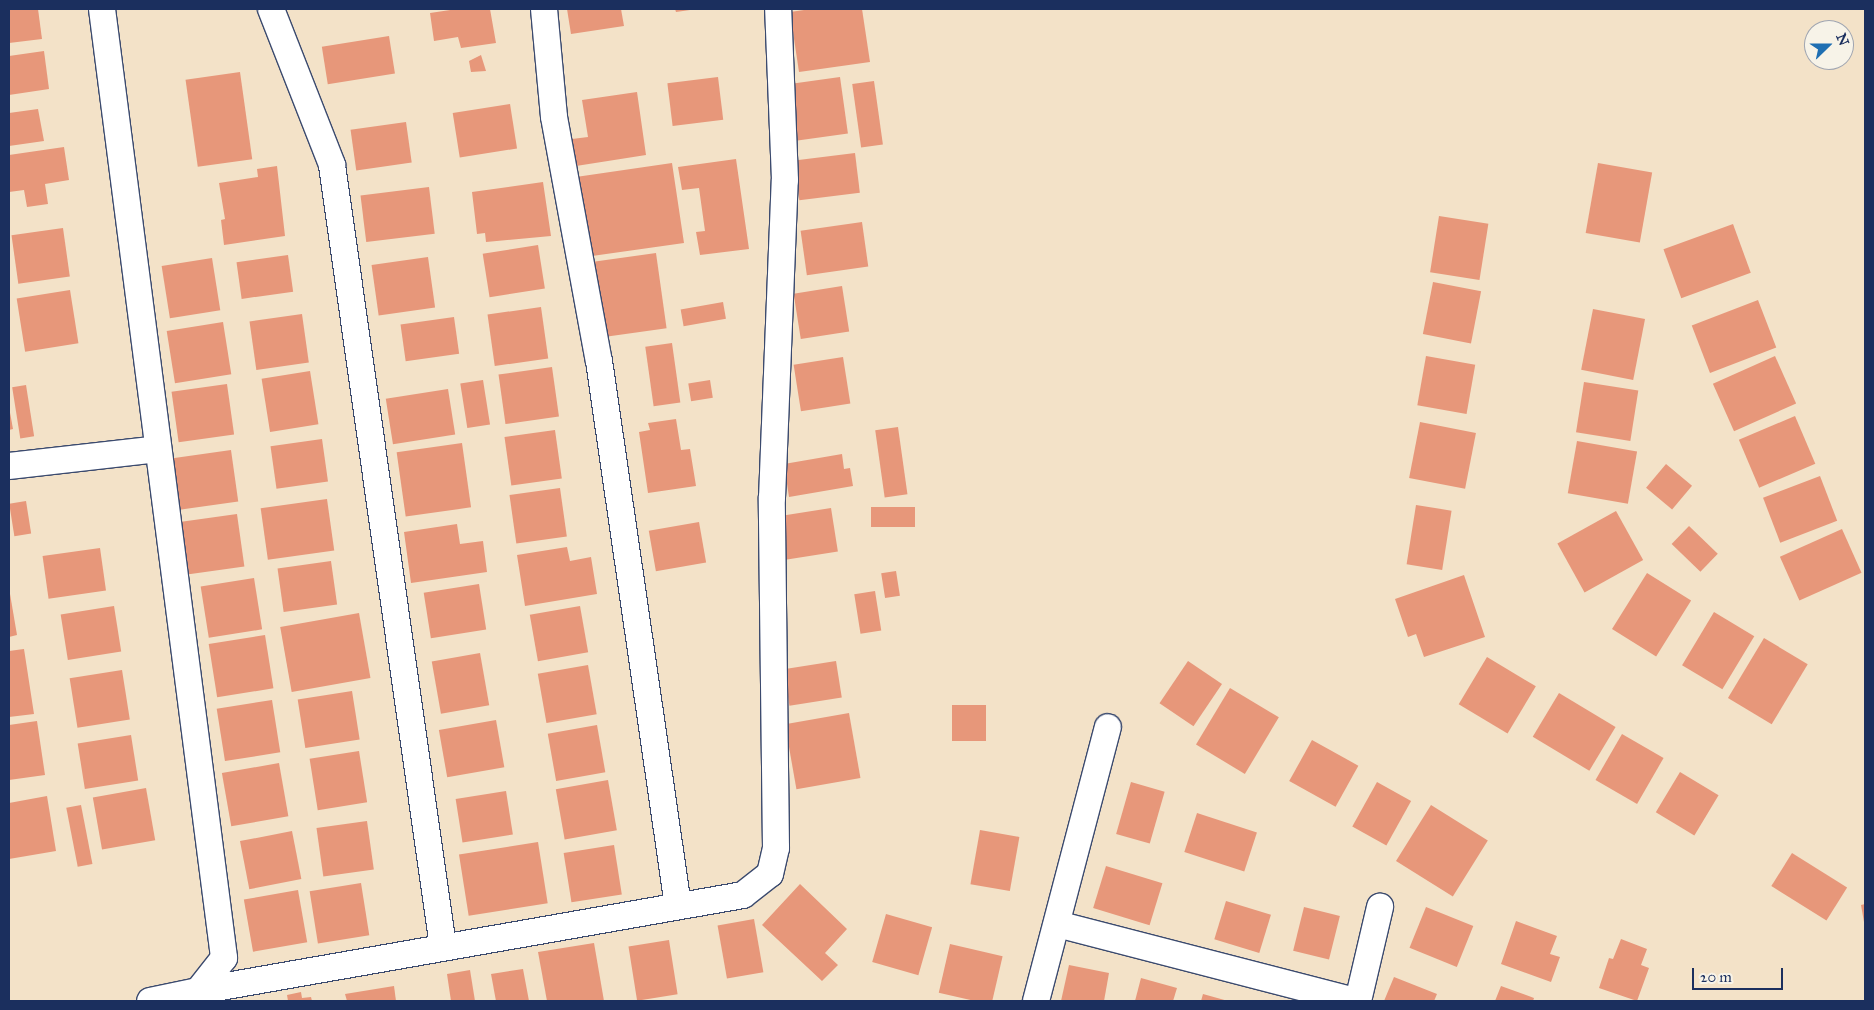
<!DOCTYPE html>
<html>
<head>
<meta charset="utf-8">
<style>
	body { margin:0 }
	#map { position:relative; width:1874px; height:1010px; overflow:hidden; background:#f3e2c8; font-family:"IM FELL Great Primer",serif }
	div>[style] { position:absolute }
	.building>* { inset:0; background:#e7977a; transform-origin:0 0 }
	.roads { filter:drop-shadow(1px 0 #3b4a6e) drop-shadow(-1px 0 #3b4a6e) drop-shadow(0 1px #3b4a6e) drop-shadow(0 -1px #3b4a6e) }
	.street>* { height:26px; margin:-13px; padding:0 13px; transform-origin:13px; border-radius:13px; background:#fff }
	span { translate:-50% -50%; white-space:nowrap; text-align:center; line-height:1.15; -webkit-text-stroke:5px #f7f3e8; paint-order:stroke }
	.frame { position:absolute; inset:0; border:10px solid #1b2f5e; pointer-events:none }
	.north { position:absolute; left:1804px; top:20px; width:50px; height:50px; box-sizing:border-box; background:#f7f3e8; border:1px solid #9fa5b1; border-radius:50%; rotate:68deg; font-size:14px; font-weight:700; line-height:20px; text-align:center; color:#1b2f5e }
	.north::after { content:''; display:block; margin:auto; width:18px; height:22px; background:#1f6fb2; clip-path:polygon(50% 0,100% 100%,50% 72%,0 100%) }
	.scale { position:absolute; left:1692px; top:968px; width:91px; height:22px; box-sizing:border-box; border:2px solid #1b2f5e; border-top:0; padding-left:6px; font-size:15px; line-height:18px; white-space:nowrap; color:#1b2f5e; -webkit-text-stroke:4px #f7f3e8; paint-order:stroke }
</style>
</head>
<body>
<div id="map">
	<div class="building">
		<div style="clip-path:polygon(9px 9px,38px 9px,42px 39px,9px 43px)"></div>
		<div style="clip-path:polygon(457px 9px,490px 9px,496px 43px,461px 48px,458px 37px,434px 41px,430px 13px)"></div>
		<div style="clip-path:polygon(567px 9px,621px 9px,624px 26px,571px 34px)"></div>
		<div style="clip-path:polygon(675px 9px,690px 9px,690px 10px,676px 12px)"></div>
		<div style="clip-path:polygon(811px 9px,862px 9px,870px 62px,799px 72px,790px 12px)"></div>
		<div style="left:389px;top:36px;width:38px;height:68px;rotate:81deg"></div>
		<div style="clip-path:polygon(44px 51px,49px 89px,9px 95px,9px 56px)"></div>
		<div style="clip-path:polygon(481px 55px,486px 71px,471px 72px,469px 61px)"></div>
		<div style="left:240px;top:72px;width:88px;height:55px;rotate:82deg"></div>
		<div style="left:718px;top:77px;width:43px;height:51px;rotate:83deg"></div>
		<div style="left:840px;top:77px;width:57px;height:58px;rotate:82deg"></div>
		<div style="left:874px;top:81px;width:64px;height:22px;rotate:82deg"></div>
		<div style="clip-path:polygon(637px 92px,646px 155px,576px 166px,572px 139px,588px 137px,582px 100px)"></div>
		<div style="left:510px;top:104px;width:45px;height:58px;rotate:81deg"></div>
		<div style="clip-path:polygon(38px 109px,44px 141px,9px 146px,9px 113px)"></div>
		<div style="left:406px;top:122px;width:41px;height:56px;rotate:82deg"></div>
		<div style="clip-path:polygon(64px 147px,69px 180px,45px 184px,48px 204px,27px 207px,24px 190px,9px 192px,9px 155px)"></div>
		<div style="left:855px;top:153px;width:40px;height:61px;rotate:83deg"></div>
		<div style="clip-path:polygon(736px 159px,749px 249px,700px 255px,696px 232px,705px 231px,699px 188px,682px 190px,678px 167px)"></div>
		<div style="clip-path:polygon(672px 163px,684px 243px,592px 256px,583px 200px,573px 202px,569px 178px)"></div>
		<div style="left:1598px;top:163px;width:55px;height:71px;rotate:10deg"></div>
		<div style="clip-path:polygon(277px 166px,285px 236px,224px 245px,221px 220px,225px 219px,219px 183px,258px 177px,257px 169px)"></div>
		<div style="clip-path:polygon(543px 182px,551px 236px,486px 242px,485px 233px,477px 234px,472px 192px)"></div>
		<div style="left:429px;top:187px;width:47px;height:69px;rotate:83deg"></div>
		<div style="left:1439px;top:216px;width:50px;height:57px;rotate:9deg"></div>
		<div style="left:862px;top:222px;width:45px;height:62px;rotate:82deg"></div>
		<div style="left:1733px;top:224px;width:52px;height:74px;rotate:70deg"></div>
		<div style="left:63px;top:228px;width:49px;height:52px;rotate:82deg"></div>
		<div style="left:538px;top:245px;width:44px;height:56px;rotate:81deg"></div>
		<div style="left:656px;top:253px;width:76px;height:65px;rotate:82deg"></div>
		<div style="left:288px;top:255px;width:37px;height:52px;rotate:82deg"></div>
		<div style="left:428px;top:257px;width:51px;height:57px;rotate:82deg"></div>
		<div style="left:212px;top:258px;width:53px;height:51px;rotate:81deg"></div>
		<div style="left:1433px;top:282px;width:49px;height:53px;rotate:11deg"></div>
		<div style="left:842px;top:286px;width:46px;height:49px;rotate:81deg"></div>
		<div style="left:70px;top:290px;width:54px;height:54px;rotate:81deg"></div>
		<div style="left:1758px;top:300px;width:51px;height:71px;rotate:69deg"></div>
		<div style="left:723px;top:302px;width:17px;height:43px;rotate:80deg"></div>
		<div style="left:541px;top:307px;width:52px;height:54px;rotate:82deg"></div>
		<div style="left:1593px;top:309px;width:53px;height:62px;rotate:11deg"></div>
		<div style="left:302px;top:314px;width:49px;height:53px;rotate:82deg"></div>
		<div style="left:454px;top:317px;width:37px;height:54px;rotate:82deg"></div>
		<div style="left:223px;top:322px;width:53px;height:57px;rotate:81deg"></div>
		<div style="left:672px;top:343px;width:60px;height:27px;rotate:82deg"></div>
		<div style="left:1426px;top:356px;width:50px;height:50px;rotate:10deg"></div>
		<div style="left:1775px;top:356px;width:52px;height:68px;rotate:66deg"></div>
		<div style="left:843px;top:357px;width:47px;height:50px;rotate:81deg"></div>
		<div style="left:552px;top:367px;width:50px;height:54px;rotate:82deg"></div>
		<div style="left:310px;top:371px;width:54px;height:49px;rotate:81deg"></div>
		<div style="left:483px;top:380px;width:45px;height:23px;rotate:81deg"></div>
		<div style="left:710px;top:380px;width:18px;height:22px;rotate:81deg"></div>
		<div style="left:1584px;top:382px;width:55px;height:51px;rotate:9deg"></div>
		<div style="left:227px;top:384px;width:51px;height:56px;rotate:82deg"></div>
		<div style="left:26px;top:385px;width:52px;height:14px;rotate:81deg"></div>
		<div style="left:448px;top:389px;width:46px;height:63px;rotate:81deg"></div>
		<div style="clip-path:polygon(9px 407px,13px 429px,9px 430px)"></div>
		<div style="left:1795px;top:416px;width:52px;height:61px;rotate:67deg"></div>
		<div style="clip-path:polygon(676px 419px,681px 450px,690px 449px,696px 486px,648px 493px,639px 432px,650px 430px,648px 423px)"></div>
		<div style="left:1420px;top:422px;width:57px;height:57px;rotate:11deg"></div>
		<div style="left:898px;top:427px;width:68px;height:23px;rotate:82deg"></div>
		<div style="left:555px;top:430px;width:49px;height:51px;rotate:82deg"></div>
		<div style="left:322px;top:439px;width:43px;height:52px;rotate:82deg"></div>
		<div style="left:1577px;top:441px;width:61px;height:53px;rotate:10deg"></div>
		<div style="left:462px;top:443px;width:65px;height:66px;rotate:82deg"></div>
		<div style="left:231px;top:450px;width:52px;height:66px;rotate:82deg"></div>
		<div style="clip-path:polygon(842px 454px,844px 469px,850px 468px,853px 486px,789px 497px,784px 464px)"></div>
		<div style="left:1666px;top:464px;width:34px;height:31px;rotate:40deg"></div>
		<div style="left:1820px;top:476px;width:48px;height:61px;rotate:69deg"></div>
		<div style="left:560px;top:488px;width:49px;height:51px;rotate:82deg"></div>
		<div style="left:327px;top:499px;width:52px;height:67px;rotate:82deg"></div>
		<div style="left:26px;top:501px;width:33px;height:17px;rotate:81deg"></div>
		<div style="left:1416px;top:505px;width:36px;height:60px;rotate:9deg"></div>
		<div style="left:871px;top:507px;width:44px;height:20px"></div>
		<div style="left:831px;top:508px;width:44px;height:53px;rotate:81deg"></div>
		<div style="left:1616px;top:511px;width:56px;height:67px;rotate:61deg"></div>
		<div style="left:237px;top:514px;width:53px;height:56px;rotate:82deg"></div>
		<div style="left:699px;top:522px;width:41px;height:51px;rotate:80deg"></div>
		<div style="clip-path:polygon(457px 524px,460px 544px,483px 541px,487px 572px,411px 583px,404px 532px)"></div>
		<div style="left:1689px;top:526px;width:40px;height:25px;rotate:44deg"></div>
		<div style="left:1842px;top:529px;width:48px;height:68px;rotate:66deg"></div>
		<div style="clip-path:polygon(567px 547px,570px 561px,591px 557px,597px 594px,525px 606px,517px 555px)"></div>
		<div style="left:100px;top:548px;width:43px;height:58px;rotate:82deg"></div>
		<div style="left:331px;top:561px;width:44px;height:54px;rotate:82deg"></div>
		<div style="left:896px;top:571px;width:25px;height:15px;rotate:81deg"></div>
		<div style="left:1647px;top:573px;width:52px;height:66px;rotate:32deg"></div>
		<div style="clip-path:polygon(1464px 575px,1485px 637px,1424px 657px,1416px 634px,1408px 637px,1395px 599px)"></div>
		<div style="left:254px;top:578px;width:52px;height:54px;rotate:81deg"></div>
		<div style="left:479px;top:584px;width:46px;height:56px;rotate:81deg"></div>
		<div style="clip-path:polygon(9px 588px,17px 635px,9px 637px)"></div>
		<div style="left:875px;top:591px;width:40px;height:21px;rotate:81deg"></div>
		<div style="left:114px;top:606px;width:46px;height:54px;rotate:81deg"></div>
		<div style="left:580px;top:606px;width:47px;height:51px;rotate:80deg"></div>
		<div style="left:1714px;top:612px;width:47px;height:62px;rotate:31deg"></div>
		<div style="left:359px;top:613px;width:66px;height:80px;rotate:80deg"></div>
		<div style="left:265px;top:635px;width:54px;height:57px;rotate:81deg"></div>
		<div style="left:1764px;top:638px;width:51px;height:70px;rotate:31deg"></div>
		<div style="clip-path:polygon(24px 649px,34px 714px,9px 717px,9px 651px)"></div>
		<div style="left:480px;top:653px;width:53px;height:49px;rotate:80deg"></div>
		<div style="left:1487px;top:657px;width:57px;height:55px;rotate:31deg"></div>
		<div style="left:836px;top:661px;width:37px;height:53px;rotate:81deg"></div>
		<div style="left:1188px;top:661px;width:41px;height:51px;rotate:34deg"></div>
		<div style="left:588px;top:665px;width:50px;height:51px;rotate:80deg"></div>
		<div style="left:122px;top:670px;width:50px;height:53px;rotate:81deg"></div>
		<div style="left:1230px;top:688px;width:57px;height:66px;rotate:31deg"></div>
		<div style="left:352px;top:691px;width:49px;height:55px;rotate:81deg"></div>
		<div style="left:1559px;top:693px;width:66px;height:51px;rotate:31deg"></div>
		<div style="left:272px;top:700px;width:53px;height:56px;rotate:81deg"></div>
		<div style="left:952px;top:705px;width:34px;height:36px"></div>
		<div style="left:849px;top:713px;width:66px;height:65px;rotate:80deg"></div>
		<div style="left:496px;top:720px;width:48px;height:58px;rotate:80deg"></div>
		<div style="clip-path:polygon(37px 721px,45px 775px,9px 780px,9px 725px)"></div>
		<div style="left:597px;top:725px;width:48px;height:50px;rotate:80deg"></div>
		<div style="left:1622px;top:734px;width:48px;height:53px;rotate:30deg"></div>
		<div style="left:131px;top:735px;width:46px;height:54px;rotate:81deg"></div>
		<div style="left:1312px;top:740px;width:53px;height:47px;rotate:29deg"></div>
		<div style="left:359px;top:751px;width:52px;height:50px;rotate:81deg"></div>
		<div style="left:279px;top:763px;width:54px;height:58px;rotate:80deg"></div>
		<div style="left:1680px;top:772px;width:45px;height:47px;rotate:31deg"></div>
		<div style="left:608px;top:780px;width:51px;height:53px;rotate:80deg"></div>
		<div style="left:1131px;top:782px;width:35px;height:54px;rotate:16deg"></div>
		<div style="left:1377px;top:782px;width:39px;height:51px;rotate:29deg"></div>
		<div style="left:146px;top:788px;width:53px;height:54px;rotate:80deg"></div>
		<div style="left:506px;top:791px;width:44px;height:51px;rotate:81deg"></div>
		<div style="clip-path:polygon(47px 796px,56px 851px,9px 859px,9px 803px)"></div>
		<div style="left:81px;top:805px;width:60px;height:15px;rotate:79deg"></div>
		<div style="left:1431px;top:805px;width:67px;height:66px;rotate:32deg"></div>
		<div style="left:1197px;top:813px;width:63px;height:41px;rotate:18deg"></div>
		<div style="left:367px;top:821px;width:49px;height:51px;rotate:82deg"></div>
		<div style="left:980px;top:830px;width:40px;height:55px;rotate:10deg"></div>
		<div style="left:292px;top:831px;width:49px;height:53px;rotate:79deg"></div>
		<div style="left:538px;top:842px;width:62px;height:80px;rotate:81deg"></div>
		<div style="left:614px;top:845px;width:50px;height:51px;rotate:81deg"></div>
		<div style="left:1792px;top:853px;width:65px;height:39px;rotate:32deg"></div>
		<div style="left:1106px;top:866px;width:59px;height:44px;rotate:17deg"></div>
		<div style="left:361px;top:883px;width:53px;height:52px;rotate:81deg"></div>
		<div style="clip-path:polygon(800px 884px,847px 929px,825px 953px,838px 965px,822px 981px,762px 925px)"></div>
		<div style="left:298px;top:890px;width:53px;height:55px;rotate:80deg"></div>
		<div style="left:1226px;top:901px;width:47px;height:40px;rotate:17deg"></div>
		<div style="clip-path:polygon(1865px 904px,1865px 922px,1864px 922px,1861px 905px)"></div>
		<div style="left:1304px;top:907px;width:37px;height:45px;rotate:14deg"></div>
		<div style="left:1426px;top:907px;width:51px;height:44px;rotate:22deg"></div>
		<div style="left:886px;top:914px;width:48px;height:50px;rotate:16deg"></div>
		<div style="left:754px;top:919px;width:54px;height:37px;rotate:80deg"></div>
		<div style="clip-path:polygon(1516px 921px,1557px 936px,1550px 954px,1560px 957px,1551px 982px,1501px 964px)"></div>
		<div style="clip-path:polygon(1621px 939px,1647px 949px,1641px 965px,1649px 968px,1637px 1001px,1599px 988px,1609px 958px,1613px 959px)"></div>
		<div style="left:669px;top:940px;width:55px;height:41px;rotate:81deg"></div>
		<div style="clip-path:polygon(594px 943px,604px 1001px,547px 1001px,538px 952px)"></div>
		<div style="left:950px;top:944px;width:54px;height:50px;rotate:13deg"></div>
		<div style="clip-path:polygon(1069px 965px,1109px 973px,1104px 1001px,1061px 1001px)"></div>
		<div style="clip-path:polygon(523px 969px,529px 1001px,496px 1001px,491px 974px)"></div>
		<div style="clip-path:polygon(470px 970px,475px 1001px,451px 1001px,447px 974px)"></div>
		<div style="clip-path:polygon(1394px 977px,1437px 994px,1434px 1001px,1384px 1001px)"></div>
		<div style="clip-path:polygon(1141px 978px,1177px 988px,1173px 1001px,1135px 1001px)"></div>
		<div style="clip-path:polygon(394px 986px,396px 1001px,347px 1001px,345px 994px)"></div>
		<div style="clip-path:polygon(1501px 986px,1534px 998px,1533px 1001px,1495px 1001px)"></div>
		<div style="clip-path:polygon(301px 992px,302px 998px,311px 997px,312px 1001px,288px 1001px,287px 995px)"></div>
		<div style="clip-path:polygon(1203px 994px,1228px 1001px,1201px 1001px)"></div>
	</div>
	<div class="roads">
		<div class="street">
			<div style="left:102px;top:9px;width:957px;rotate:82.67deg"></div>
			<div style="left:224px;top:958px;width:42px;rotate:128.2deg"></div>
			<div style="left:198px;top:991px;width:49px;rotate:168.2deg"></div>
			<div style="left:271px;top:9px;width:168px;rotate:68.6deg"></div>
			<div style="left:332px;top:165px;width:790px;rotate:81.92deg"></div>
			<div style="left:544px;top:9px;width:108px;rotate:84.7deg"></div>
			<div style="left:554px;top:117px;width:248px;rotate:79.6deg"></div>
			<div style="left:599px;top:361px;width:551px;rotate:81.75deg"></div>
			<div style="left:9px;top:466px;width:150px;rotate:-6.5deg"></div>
			<div style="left:1057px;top:924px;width:307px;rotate:14.5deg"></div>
			<div style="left:198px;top:991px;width:553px;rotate:-9.99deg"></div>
			<div style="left:743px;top:895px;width:34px;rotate:-38deg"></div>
			<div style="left:770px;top:874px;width:27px;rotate:-77deg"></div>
			<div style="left:776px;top:848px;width:350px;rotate:-90.7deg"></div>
			<div style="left:772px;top:498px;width:318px;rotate:-87.7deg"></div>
			<div style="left:785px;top:180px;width:171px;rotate:-92.3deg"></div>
			<div style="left:1036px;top:1001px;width:283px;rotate:-75.3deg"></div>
			<div style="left:1358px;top:1001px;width:97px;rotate:-76.8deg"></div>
		</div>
	</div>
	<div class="frame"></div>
	<div class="north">N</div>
	<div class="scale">20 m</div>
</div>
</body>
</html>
